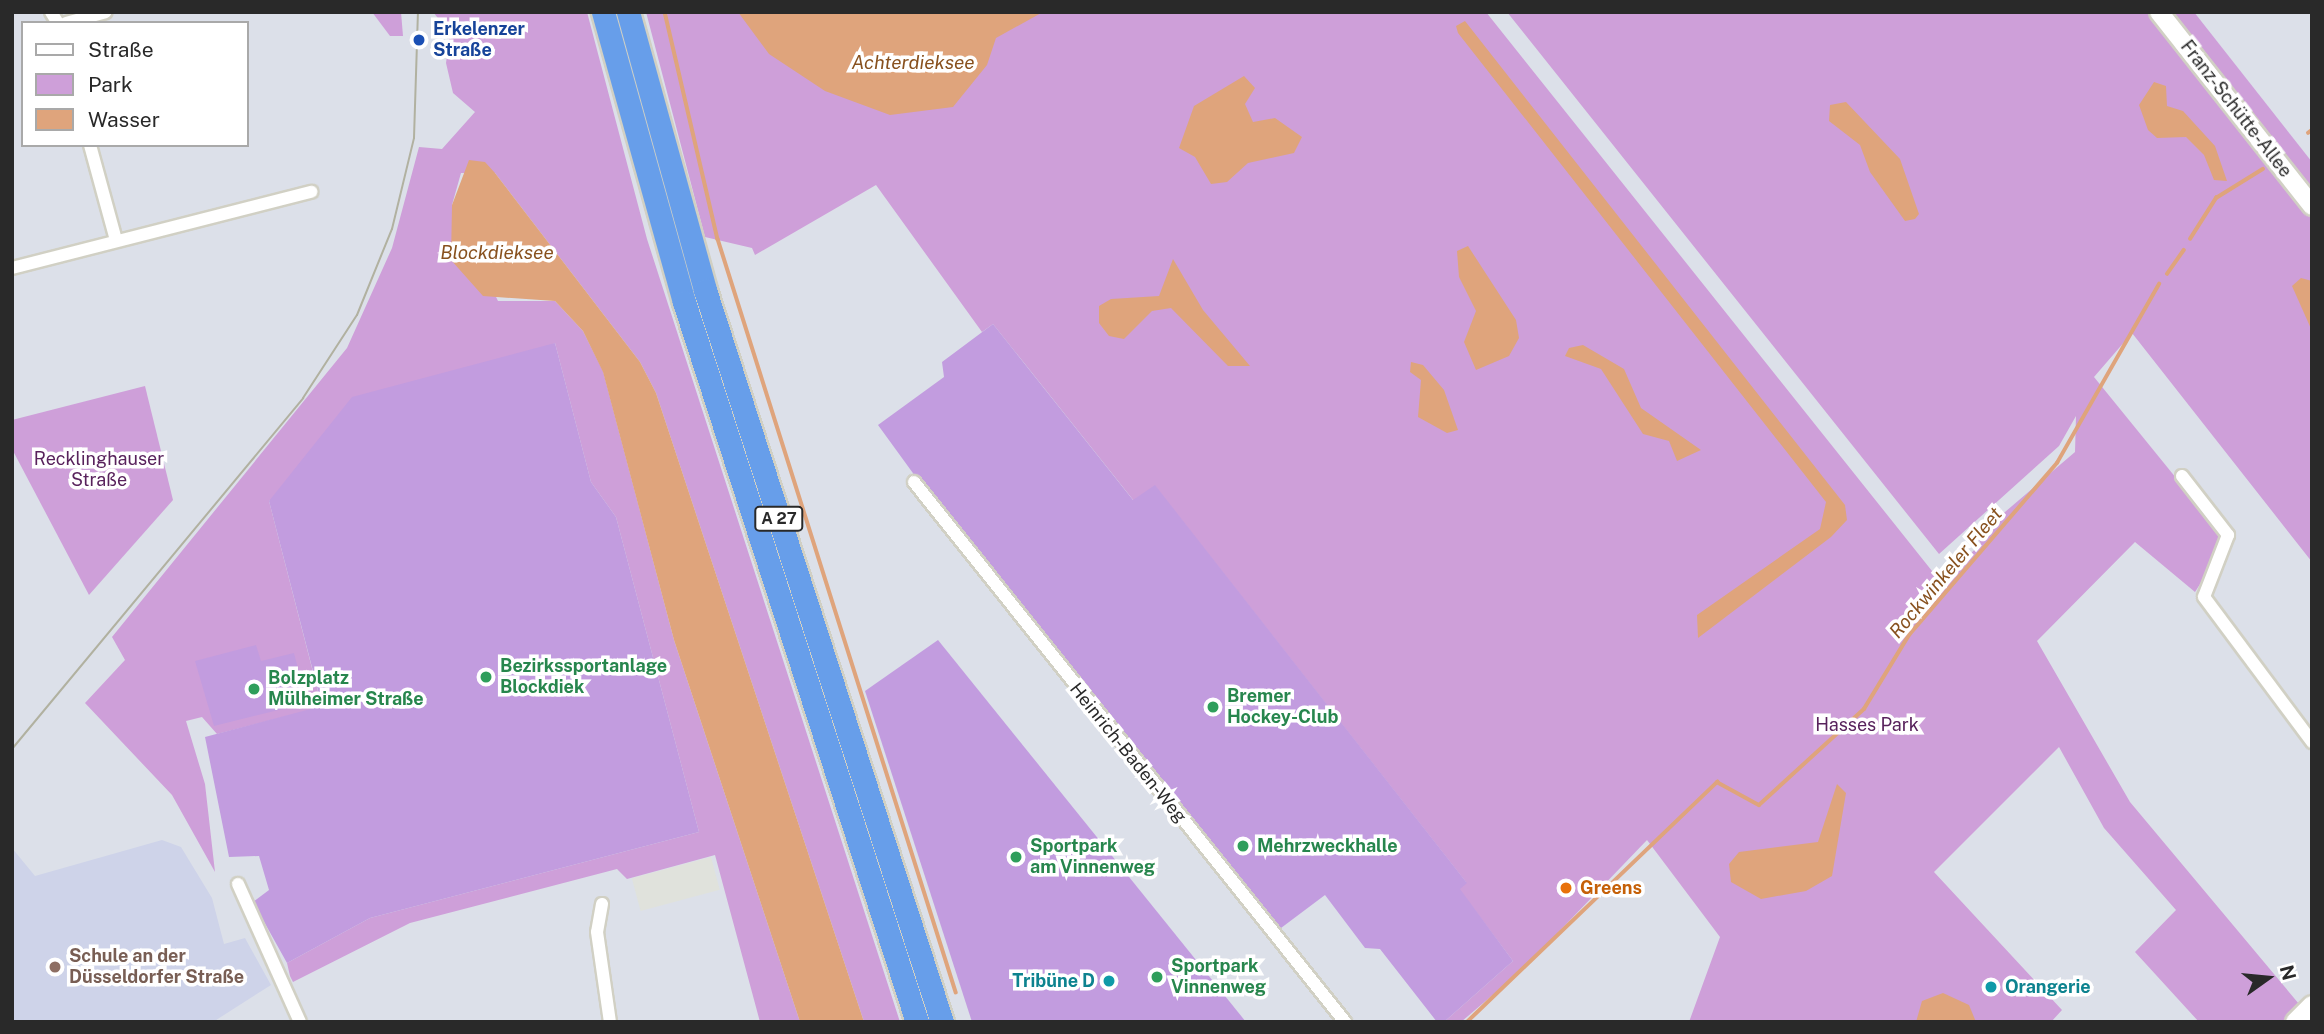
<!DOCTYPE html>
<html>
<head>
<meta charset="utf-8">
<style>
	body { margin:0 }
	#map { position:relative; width:2324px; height:1034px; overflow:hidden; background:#dce0e9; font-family:"Public Sans",sans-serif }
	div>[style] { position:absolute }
	.industrial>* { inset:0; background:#e0e2dc; transform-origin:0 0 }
	.education>* { inset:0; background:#ced3e9 }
	.green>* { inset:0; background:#ce9fd9 }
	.pitch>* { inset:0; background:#c29cdf }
	.water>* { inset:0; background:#dfa47c }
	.stream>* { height:3.5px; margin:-1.75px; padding:0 1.75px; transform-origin:1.75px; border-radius:1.75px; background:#dfa47c }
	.roads { filter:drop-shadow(2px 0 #d1d0c4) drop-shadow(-2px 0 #d1d0c4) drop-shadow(0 2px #d1d0c4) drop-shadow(0 -2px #d1d0c4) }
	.street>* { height:12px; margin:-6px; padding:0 6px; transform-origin:6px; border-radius:6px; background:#fff }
	.secondary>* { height:18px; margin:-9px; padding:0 9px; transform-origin:9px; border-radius:9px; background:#fff }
	.highway>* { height:23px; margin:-11.5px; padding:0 11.5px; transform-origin:11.5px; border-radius:11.5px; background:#679eea }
	.tram>* { height:2px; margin:-1px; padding:0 1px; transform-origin:1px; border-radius:1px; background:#b1b1a0 }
	.dots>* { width:19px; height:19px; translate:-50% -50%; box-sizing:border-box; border:4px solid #fff; border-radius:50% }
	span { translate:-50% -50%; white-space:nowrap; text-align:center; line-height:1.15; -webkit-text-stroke:7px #fff; paint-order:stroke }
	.shield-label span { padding:2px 5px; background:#fff; border:2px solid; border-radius:5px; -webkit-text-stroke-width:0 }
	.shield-label { font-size:16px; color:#292929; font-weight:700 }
	.transit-label { font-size:18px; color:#164399; font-weight:700 }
	.left { translate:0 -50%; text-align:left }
	.street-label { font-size:18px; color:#292929 }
	.park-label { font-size:18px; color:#58225c }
	.leisure-label { font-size:18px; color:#27864d; font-weight:700 }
	.food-label { font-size:18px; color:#c56008; font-weight:700 }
	.education-label { font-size:18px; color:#785e54; font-weight:700 }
	.culture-label { font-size:18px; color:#0d838f; font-weight:700 }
	.right { translate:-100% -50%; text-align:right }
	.water-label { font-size:19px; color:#88511e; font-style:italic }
	.frame { position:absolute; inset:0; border:14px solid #292929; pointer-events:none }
	.legend { position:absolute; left:21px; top:21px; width:228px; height:126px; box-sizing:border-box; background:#fff; border:2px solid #a9a9a9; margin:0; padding:9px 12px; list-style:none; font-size:21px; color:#292929 }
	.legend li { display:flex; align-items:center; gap:14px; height:35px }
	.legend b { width:35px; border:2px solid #a9a9a9 }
	.north { position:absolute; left:2233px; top:943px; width:70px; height:70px; -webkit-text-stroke:5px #fff; paint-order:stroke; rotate:75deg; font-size:19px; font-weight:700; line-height:28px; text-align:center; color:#292929 }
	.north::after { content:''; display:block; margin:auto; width:24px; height:32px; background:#292929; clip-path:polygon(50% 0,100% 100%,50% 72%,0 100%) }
</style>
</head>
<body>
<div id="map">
	<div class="industrial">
		<div style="left:711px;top:857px;width:34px;height:82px;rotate:75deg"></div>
	</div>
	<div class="education">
		<div style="clip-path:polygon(162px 840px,181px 847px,212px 898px,224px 944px,245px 938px,271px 985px,213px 1022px,12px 1022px,12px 848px,35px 876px)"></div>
	</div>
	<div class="green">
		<div style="clip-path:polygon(372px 12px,401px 12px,403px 36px,390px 36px)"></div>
		<div style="clip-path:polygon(433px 12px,587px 12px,647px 239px,900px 1022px,864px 1022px,656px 393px,640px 362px,495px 173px,461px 173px,452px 205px,498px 301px,555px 301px,583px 331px,603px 371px,674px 640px,800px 1022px,760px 1022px,715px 855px,627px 879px,617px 869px,410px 923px,293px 982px,290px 976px,287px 963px,370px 918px,699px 832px,616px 517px,591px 482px,555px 343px,269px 501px,322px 707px,217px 734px,202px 717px,186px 721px,205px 784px,215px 872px,172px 795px,85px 703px,125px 660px,112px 637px,347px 348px,392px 248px,419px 147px,442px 149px,475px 112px,453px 93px,446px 63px,450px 33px)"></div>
		<div style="clip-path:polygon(646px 12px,1486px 12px,1940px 581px,1981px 544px,1977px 536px,2075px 452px,2076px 416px,2059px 446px,1939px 554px,1507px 12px,2152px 12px,2312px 215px,2312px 562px,2132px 333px,2094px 377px,2224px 537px,2223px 548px,2195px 592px,2135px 542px,2037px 641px,2130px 802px,2299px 1004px,2283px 1022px,2199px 1022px,2135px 952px,2176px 910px,2104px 828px,2059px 747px,1934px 872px,2062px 1010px,2051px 1022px,1689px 1022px,1720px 937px,1647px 840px,1522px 970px,1461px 1022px,1444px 1022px,1513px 961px,1459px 889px,1466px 882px,1155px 486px,1134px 501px,993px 324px,982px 332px,876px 185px,755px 255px,752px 248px,705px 237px)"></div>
		<div style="clip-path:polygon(2167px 12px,2194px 12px,2312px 162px,2312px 198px)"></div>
		<div style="clip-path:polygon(145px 386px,173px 500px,89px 595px,12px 449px,12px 420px)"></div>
	</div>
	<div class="pitch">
		<div style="clip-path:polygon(993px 324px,1133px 500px,1155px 485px,1467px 883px,1460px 889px,1513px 961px,1444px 1022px,1437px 1022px,1380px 949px,1365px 948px,1325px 895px,1277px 931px,955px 531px,878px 425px,944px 377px,942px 362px)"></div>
		<div style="clip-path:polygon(555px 343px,591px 482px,616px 517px,699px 832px,370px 918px,287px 963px,253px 902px,269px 890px,259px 856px,229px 857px,205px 737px,322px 706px,269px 501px,352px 397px)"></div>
		<div style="clip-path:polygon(938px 640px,1246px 1022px,972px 1022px,865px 691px)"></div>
		<div style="clip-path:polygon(256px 645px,261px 661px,294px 653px,307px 703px,214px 726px,195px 661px)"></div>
	</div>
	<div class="water">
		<div style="clip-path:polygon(738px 12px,1043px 12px,996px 38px,987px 65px,953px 107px,890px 115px,825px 91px,769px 54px)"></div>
		<div style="clip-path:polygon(1465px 21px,1845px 505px,1847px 520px,1831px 537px,1698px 638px,1697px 615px,1820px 529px,1826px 502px,1458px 33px,1456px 26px)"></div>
		<div style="clip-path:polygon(1244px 76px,1255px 88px,1245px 104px,1253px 122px,1275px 118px,1302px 137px,1294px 153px,1248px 163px,1227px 182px,1211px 184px,1195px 157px,1179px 148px,1194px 106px)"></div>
		<div style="clip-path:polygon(2154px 82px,2166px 86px,2167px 106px,2183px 111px,2215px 146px,2227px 181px,2214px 180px,2204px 155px,2186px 137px,2157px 138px,2148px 130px,2139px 105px)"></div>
		<div style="clip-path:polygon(1846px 102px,1900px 159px,1919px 214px,1915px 219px,1905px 221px,1870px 172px,1860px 145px,1829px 121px,1830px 105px)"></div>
		<div style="clip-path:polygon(469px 160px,485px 162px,495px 173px,640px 362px,656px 393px,864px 1022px,800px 1022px,674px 640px,603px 372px,583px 331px,555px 301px,483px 296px,451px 260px,452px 205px)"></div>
		<div style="clip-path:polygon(1468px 246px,1516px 320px,1519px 338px,1509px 356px,1476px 370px,1464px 342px,1476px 311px,1459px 277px,1457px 251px)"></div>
		<div style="clip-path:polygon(1173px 259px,1203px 310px,1250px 366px,1228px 366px,1171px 308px,1152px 311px,1124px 339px,1109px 336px,1099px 323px,1099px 306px,1111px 299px,1159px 296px)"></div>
		<div style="clip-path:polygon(2301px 278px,2312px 281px,2312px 331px,2292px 286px)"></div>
		<div style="clip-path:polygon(1583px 345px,1624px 369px,1641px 408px,1701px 450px,1677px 461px,1669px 441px,1643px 434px,1601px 369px,1565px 356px,1569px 348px)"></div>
		<div style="clip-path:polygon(1411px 362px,1423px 365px,1444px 390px,1458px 430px,1447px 433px,1418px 417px,1421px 380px,1410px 372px)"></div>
		<div style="clip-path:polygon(1837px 784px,1846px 793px,1832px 876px,1806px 891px,1761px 899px,1731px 882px,1729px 864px,1739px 852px,1818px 842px)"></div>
		<div style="clip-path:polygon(1943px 993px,1969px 1005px,1976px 1022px,1916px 1022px,1922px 1001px)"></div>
	</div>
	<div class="stream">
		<div style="left:665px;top:12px;width:233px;rotate:76.9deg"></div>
		<div style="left:718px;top:239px;width:790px;rotate:72.46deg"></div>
		<div style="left:2308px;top:133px;width:5px;rotate:-37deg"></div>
		<div style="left:2190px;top:239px;width:49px;rotate:-57.6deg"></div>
		<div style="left:2216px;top:198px;width:55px;rotate:-31.7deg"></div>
		<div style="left:2167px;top:274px;width:29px;rotate:-55deg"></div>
		<div style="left:1467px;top:1022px;width:347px;rotate:-43.8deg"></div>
		<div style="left:1717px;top:782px;width:48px;rotate:28.7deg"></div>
		<div style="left:1759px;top:805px;width:142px;rotate:-42.4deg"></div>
		<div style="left:1864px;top:709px;width:87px;rotate:-58.7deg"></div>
		<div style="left:1909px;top:635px;width:227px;rotate:-49.3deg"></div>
		<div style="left:2057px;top:463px;width:206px;rotate:-60.3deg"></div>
	</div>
	<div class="roads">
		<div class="street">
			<div style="left:51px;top:12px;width:13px;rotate:58deg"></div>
			<div style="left:66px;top:23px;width:41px;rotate:-15.4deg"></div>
			<div style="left:90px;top:145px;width:98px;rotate:74.7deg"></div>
			<div style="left:12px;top:268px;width:309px;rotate:-14.3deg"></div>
			<div style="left:2182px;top:476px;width:75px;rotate:52.1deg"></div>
			<div style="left:2228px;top:535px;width:66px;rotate:111.2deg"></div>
			<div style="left:2204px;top:597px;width:181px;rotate:53.3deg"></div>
			<div style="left:914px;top:482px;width:691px;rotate:51.4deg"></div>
			<div style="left:238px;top:884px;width:151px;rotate:65.8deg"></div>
			<div style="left:602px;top:904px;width:28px;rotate:100deg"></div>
			<div style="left:597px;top:932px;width:91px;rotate:81.8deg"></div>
		</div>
		<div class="secondary">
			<div style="left:2159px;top:12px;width:247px;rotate:51.7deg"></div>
			<div style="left:2295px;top:1022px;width:24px;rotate:-45deg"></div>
		</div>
		<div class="highway">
			<div style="left:603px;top:12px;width:301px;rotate:74.4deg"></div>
			<div style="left:684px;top:302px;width:757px;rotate:72.07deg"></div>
			<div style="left:628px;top:12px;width:288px;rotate:74.5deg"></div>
			<div style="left:705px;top:290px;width:769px;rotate:72.06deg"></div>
		</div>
	</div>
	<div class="tram">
		<div style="left:12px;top:749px;width:456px;rotate:-50.3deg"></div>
		<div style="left:303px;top:398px;width:99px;rotate:-57deg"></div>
		<div style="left:357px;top:315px;width:93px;rotate:-67.9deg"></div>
		<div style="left:392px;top:229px;width:94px;rotate:-76.4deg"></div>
		<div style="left:414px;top:138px;width:126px;rotate:-88.2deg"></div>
	</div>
	<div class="dots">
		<div style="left:419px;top:40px;background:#1a4fb4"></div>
		<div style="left:486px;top:677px;background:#2e9e5b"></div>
		<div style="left:254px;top:689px;background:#2e9e5b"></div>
		<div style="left:1213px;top:707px;background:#2e9e5b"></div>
		<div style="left:1243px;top:846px;background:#2e9e5b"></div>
		<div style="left:1016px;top:857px;background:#2e9e5b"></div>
		<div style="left:1566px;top:888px;background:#e8710a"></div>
		<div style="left:55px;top:967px;background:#8d6e63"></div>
		<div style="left:1157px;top:977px;background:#2e9e5b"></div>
		<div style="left:1109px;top:981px;background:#0f9aa8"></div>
		<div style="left:1991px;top:987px;background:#0f9aa8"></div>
	</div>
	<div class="shield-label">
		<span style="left:779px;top:519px">A 27</span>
	</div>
	<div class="transit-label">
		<span class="left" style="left:433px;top:40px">Erkelenzer<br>Straße</span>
	</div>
	<div class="street-label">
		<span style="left:2236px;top:109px;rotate:52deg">Franz-Schütte-Allee</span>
		<span style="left:1128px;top:753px;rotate:51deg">Heinrich-Baden-Weg</span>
	</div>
	<div class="park-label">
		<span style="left:99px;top:470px">Recklinghauser<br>Straße</span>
		<span style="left:1867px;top:725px">Hasses Park</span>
	</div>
	<div class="leisure-label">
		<span class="left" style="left:500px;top:677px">Bezirkssportanlage<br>Blockdiek</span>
		<span class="left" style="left:268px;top:689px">Bolzplatz<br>Mülheimer Straße</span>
		<span class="left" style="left:1227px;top:707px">Bremer<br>Hockey-Club</span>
		<span class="left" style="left:1257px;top:846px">Mehrzweckhalle</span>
		<span class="left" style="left:1030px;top:857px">Sportpark<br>am Vinnenweg</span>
		<span class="left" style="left:1171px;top:977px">Sportpark<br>Vinnenweg</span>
	</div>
	<div class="food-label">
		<span class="left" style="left:1580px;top:888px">Greens</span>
	</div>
	<div class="education-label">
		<span class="left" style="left:69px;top:967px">Schule an der<br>Düsseldorfer Straße</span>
	</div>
	<div class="culture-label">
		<span class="right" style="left:1095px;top:981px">Tribüne D</span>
		<span class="left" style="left:2005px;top:987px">Orangerie</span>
	</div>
	<div class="water-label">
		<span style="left:913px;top:63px">Achterdieksee</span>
		<span style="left:497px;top:253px">Blockdieksee</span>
		<span style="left:1946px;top:573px;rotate:-50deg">Rockwinkeler Fleet</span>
	</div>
	<div class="frame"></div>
	<ul class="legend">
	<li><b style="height:9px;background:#fff"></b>Straße</li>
	<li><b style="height:19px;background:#ce9fd9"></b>Park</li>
	<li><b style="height:19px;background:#dfa47c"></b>Wasser</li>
	</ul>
	<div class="north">N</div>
</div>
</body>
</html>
